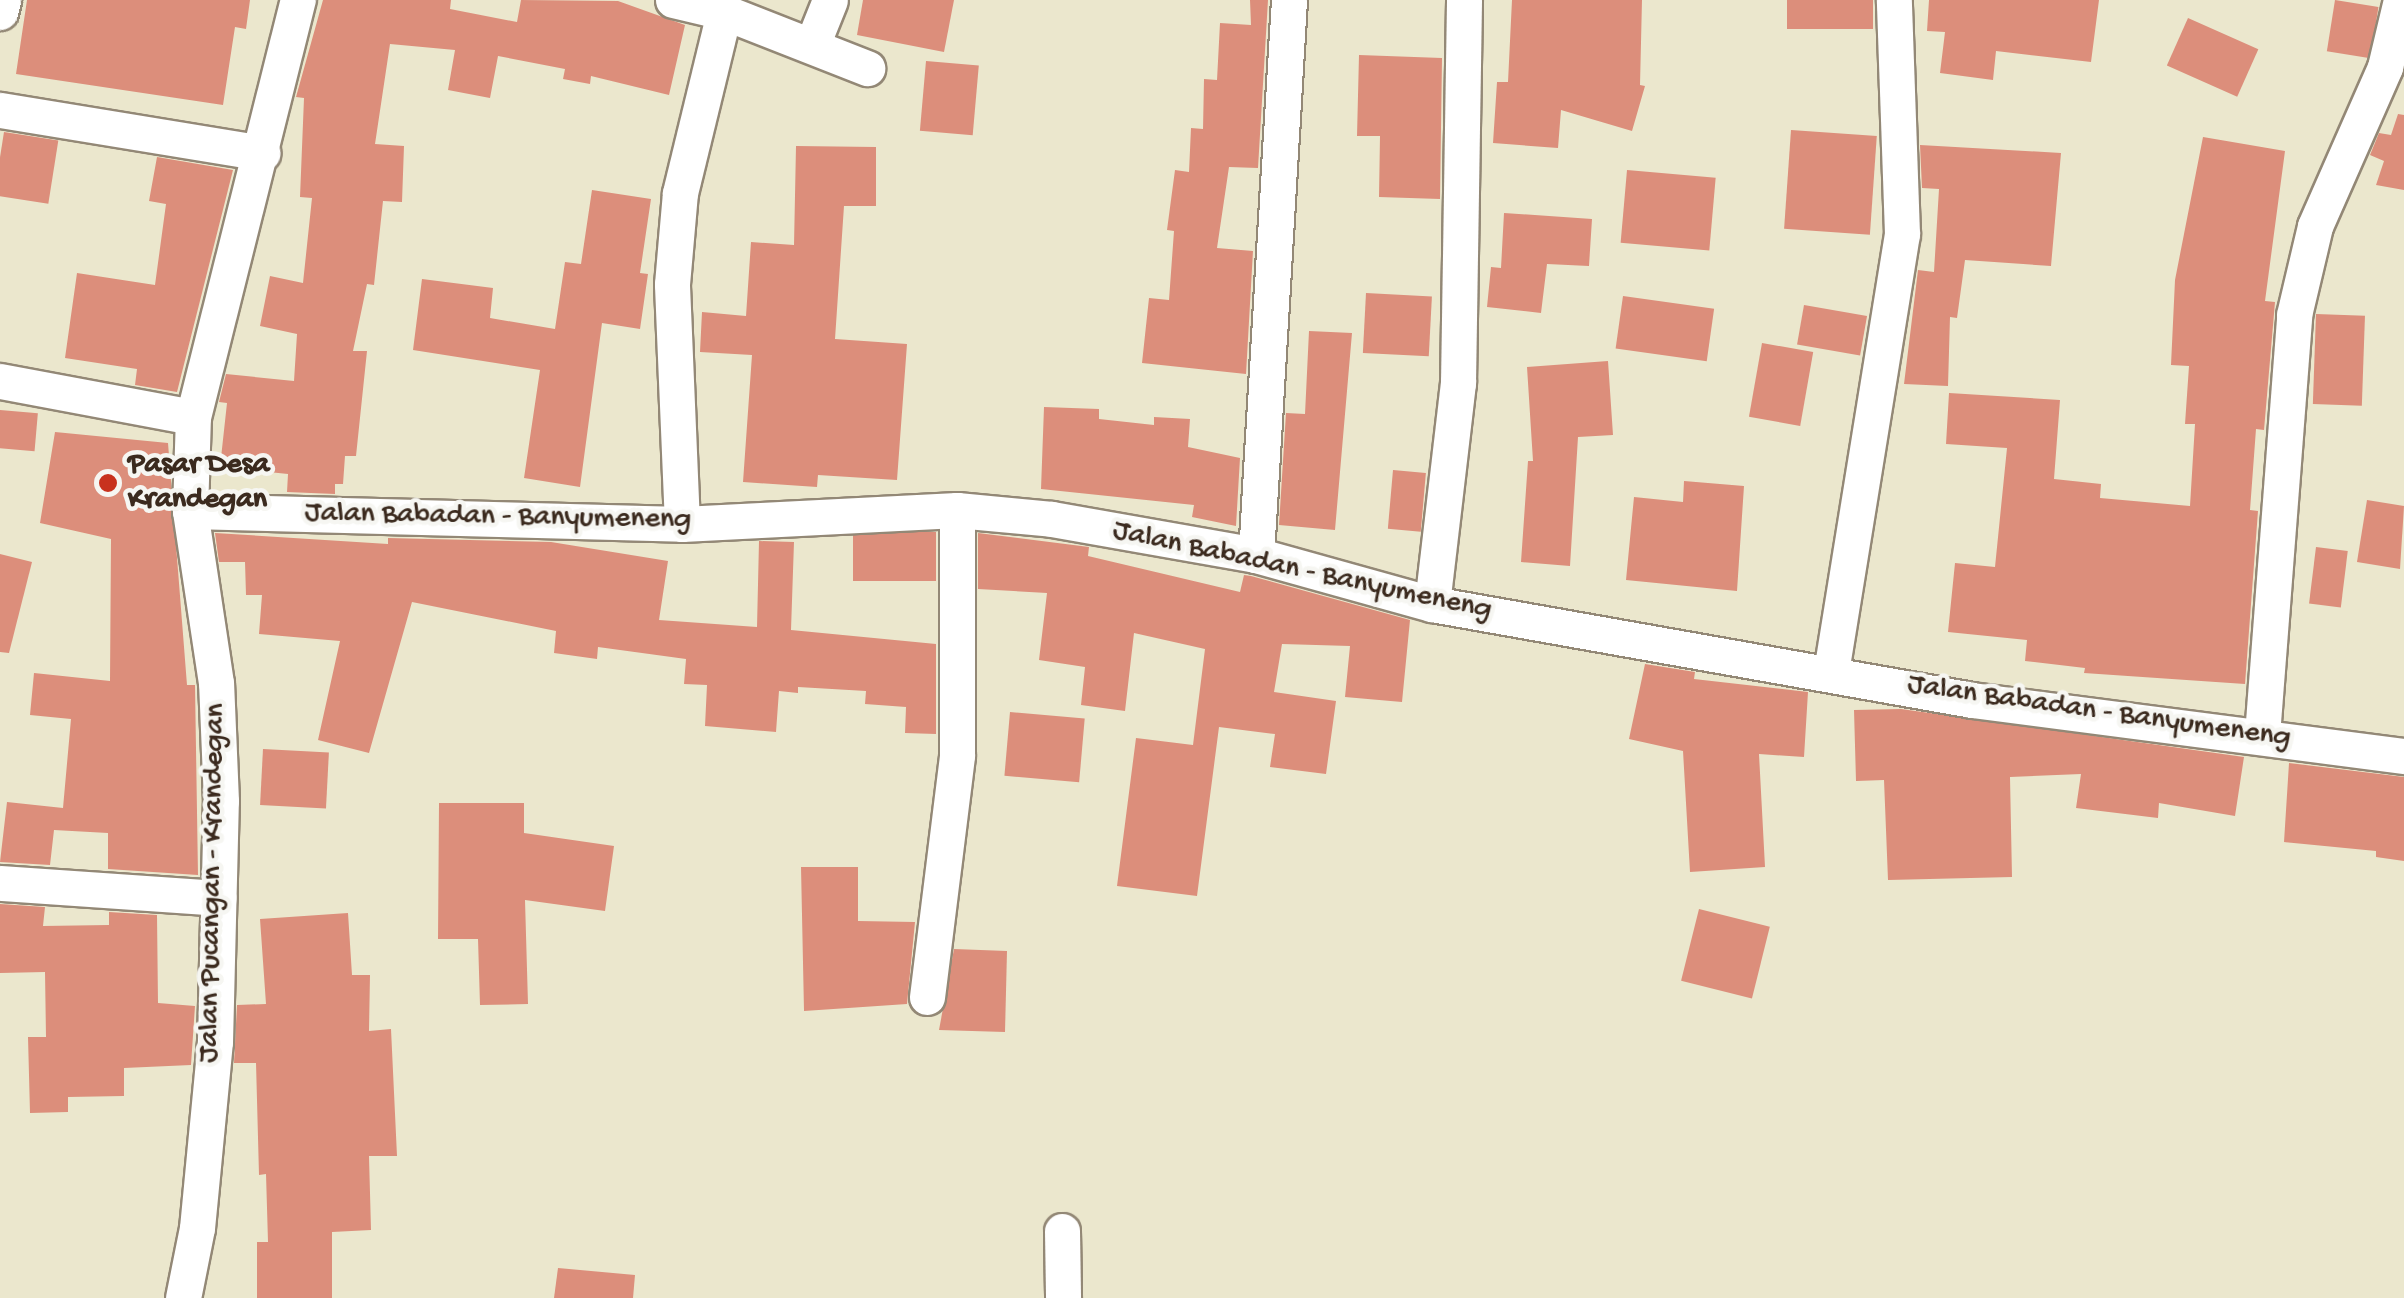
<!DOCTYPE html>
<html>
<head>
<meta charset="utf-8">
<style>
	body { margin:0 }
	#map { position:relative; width:2404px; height:1298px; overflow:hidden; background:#ebe7cd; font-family:"Gochi Hand",sans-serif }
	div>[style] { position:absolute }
	.building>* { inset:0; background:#dc8e7b; transform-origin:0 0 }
	.roads { filter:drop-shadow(2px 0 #938876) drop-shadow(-2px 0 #938876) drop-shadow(0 2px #938876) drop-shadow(0 -2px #938876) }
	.street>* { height:35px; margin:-17.5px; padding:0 17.5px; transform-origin:17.5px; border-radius:17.5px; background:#fff }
	.dots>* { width:28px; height:28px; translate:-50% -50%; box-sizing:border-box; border:5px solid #f6f6f2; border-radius:50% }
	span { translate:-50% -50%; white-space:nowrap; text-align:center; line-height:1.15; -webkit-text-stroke:9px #f6f6f2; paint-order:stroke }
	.poi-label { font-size:30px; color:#3b2a1e; font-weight:700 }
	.left { translate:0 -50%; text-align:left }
	.street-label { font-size:30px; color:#3b2a1e }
</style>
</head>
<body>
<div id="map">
	<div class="building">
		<div style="clip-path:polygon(27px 0,250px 0,246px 29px,235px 27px,223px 105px,16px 74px)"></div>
		<div style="clip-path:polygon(323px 0,451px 0,450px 9px,517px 22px,521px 0,618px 1px,685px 25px,669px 95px,591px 76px,590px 84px,563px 79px,565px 69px,498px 56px,490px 98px,448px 90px,455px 50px,390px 44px,375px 144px,404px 146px,402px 202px,383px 201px,374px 285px,367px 284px,353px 351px,367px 351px,356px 456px,345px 456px,343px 484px,335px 484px,335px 494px,287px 492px,288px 474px,220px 467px,227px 403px,219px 402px,226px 374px,294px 381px,297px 334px,260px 326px,270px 276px,303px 283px,312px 198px,300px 197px,304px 98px,296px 97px)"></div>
		<div style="clip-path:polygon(863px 0,954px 0,944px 52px,857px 35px)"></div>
		<div style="clip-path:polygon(1250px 0,1268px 0,1258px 168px,1229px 167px,1217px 248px,1253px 251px,1246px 374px,1142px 363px,1149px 298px,1169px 300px,1174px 231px,1167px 230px,1175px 170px,1189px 172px,1191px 128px,1203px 129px,1204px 79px,1217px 80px,1220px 23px,1251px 25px)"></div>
		<div style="clip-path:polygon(1512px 0,1642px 0,1640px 85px,1645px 86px,1632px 131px,1561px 110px,1558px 148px,1493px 143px,1497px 82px,1508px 82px)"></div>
		<div style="left:1787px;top:0;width:86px;height:29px"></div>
		<div style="clip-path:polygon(1929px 0,2099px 0,2091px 62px,1996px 51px,1993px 80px,1940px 73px,1945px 32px,1927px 31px)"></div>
		<div style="left:2335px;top:0;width:44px;height:52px;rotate:9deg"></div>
		<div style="left:2188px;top:18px;width:77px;height:52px;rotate:24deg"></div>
		<div style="clip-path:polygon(1359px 55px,1442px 58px,1440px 199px,1379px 197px,1380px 136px,1357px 136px)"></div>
		<div style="left:926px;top:61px;width:53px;height:70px;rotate:5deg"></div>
		<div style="clip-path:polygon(2398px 114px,2404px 115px,2404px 190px,2376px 185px,2384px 161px,2370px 155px,2379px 133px,2391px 135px)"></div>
		<div style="left:1791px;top:130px;width:86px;height:99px;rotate:4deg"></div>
		<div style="left:4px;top:132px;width:55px;height:64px;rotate:9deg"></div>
		<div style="clip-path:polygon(2203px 137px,2285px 151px,2265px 301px,2275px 302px,2264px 430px,2256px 429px,2250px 510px,2258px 511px,2245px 684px,2084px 673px,2085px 668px,2025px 661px,2027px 640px,1948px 632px,1955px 563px,1995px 567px,2007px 448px,1946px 444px,1949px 393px,2060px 400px,2054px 479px,2101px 484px,2100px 498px,2190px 506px,2195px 424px,2185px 424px,2189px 366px,2171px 365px,2175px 280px)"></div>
		<div style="clip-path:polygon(1920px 145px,2061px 153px,2051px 266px,1965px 260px,1957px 318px,1950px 317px,1948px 386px,1904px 384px,1918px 270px,1934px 272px,1939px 189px,1922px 188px)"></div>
		<div style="clip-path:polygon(796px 146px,876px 147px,876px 206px,844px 206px,835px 339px,907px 344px,897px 480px,818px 475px,817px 487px,743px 482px,752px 355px,700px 352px,702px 312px,746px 316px,751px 242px,794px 245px)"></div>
		<div style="clip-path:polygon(157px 157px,233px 170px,177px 392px,135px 385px,137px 369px,65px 358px,77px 273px,155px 285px,166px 204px,149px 201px)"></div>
		<div style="left:1627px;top:170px;width:89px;height:73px;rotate:5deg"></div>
		<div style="clip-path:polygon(592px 190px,651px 199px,640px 273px,648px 274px,640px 329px,602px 323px,580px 487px,524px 478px,540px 370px,413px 350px,422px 279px,493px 288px,490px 318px,555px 329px,565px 262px,581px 264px)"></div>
		<div style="clip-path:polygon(1504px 213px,1592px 219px,1589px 266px,1547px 264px,1541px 313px,1487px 307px,1491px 267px,1501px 268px)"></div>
		<div style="left:1366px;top:293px;width:66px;height:60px;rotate:3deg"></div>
		<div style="left:1623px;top:296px;width:92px;height:53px;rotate:8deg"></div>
		<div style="left:1804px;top:305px;width:64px;height:40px;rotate:10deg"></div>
		<div style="left:2316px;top:314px;width:49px;height:90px;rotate:2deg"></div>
		<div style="clip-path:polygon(1309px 331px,1352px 333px,1335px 530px,1279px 525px,1286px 413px,1305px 414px)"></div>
		<div style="left:1762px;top:343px;width:52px;height:75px;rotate:10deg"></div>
		<div style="clip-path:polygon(1608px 361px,1613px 435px,1578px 437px,1570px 566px,1521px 562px,1528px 461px,1533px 461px,1527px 367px)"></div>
		<div style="clip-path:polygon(1044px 407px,1099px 409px,1099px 419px,1154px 425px,1154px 417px,1190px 419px,1188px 447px,1240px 458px,1236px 526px,1192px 517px,1194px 505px,1041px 489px)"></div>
		<div style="left:0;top:410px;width:38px;height:38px;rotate:5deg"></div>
		<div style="clip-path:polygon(55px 432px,168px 443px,187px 685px,195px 685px,198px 875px,108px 869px,108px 833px,54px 830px,50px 865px,0 862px,7px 802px,63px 808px,71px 719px,30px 715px,34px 673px,110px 681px,111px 539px,40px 523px)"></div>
		<div style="left:1393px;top:470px;width:33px;height:59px;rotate:5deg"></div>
		<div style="clip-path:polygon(1684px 481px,1744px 486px,1737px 591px,1626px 580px,1634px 497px,1683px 502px)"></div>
		<div style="clip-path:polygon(2367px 500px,2404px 506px,2400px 569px,2357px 562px)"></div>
		<div style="left:936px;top:532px;width:49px;height:83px;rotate:90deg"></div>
		<div style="clip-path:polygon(215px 533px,388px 544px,388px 538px,551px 542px,668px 561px,659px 620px,757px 627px,759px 541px,794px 542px,791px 630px,936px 644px,936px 734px,905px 733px,906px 707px,865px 704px,866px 691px,798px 687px,798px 693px,779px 691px,776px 732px,705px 726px,707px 685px,684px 684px,686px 659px,598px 647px,597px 659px,554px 653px,556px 631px,412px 602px,369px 753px,318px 740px,340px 641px,259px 634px,262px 595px,246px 595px,245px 562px,219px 562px)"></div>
		<div style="clip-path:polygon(978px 533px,1089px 547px,1088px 556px,1240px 592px,1244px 575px,1251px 576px,1410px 620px,1402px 702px,1345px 697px,1350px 646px,1282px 644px,1274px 692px,1336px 701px,1326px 774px,1270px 767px,1275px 734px,1219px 727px,1197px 896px,1117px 886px,1136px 738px,1193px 745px,1205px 649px,1134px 633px,1125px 711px,1081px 705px,1085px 667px,1039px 660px,1047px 593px,978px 589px)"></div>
		<div style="left:2316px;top:547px;width:32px;height:57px;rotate:7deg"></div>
		<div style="clip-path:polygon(0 554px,32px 562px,9px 653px,0 652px)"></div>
		<div style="clip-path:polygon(1645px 664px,1695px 672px,1694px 679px,1808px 692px,1804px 757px,1759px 754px,1765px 867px,1690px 872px,1683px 751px,1629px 739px)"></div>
		<div style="clip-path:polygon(1901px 709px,2244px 757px,2235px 816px,2159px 803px,2158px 818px,2076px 808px,2081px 774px,2010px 777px,2012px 877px,1888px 880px,1884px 780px,1856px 781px,1854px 710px)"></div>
		<div style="left:1010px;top:712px;width:75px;height:64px;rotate:5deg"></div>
		<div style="left:263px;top:749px;width:66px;height:56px;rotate:3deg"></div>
		<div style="clip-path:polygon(2289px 763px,2404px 777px,2404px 861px,2376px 857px,2376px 851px,2284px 842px)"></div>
		<div style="clip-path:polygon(439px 803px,524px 803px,524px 833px,614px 846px,605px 911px,525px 900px,528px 1004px,480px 1005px,478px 939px,438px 939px)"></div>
		<div style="clip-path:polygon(801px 867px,858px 867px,858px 921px,915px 922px,907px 1004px,804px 1011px)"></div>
		<div style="clip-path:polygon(0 904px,45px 907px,43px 926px,109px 925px,109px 912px,157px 915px,158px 1003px,195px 1006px,191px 1065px,124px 1068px,124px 1096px,68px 1097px,68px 1112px,30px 1113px,28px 1037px,46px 1037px,45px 972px,0 973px)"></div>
		<div style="left:1699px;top:909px;width:73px;height:74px;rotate:14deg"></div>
		<div style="clip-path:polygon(348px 913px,352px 975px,370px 975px,369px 1031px,391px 1029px,397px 1156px,369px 1156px,371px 1230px,332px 1232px,332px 1298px,257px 1298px,257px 1242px,268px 1242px,266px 1174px,259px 1175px,256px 1063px,234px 1063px,237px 1005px,266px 1004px,260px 919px)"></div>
		<div style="clip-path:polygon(954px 949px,1007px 951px,1005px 1032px,939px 1030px)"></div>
		<div style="clip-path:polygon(558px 1268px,635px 1275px,633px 1298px,554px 1298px)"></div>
	</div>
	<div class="roads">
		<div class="street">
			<div style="left:673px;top:0;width:52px;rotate:13.2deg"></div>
			<div style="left:724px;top:12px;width:154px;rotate:21.4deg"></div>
			<div style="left:0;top:12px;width:12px;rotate:-76deg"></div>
			<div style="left:812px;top:45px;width:48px;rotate:-68.2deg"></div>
			<div style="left:0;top:110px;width:266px;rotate:9.3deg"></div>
			<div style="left:0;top:381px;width:196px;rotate:10.6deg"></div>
			<div style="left:190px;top:511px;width:492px;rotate:1.5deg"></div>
			<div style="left:682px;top:524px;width:275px;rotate:-2.9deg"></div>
			<div style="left:957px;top:510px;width:95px;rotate:5.4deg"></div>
			<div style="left:1052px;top:519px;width:207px;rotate:10deg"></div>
			<div style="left:1256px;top:555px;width:183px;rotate:15.6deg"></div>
			<div style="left:1432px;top:604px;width:548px;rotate:10.08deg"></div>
			<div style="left:1972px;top:700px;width:436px;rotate:7.4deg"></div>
			<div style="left:682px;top:524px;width:240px;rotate:-92.4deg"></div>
			<div style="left:672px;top:284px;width:91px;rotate:-85deg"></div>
			<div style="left:680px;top:193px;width:186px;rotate:-76.3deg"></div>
			<div style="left:1256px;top:555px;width:556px;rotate:-86.6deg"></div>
			<div style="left:1432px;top:604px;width:223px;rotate:-83.3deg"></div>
			<div style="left:1458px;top:383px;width:383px;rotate:-89.1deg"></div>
			<div style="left:1831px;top:672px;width:444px;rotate:-80.8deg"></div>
			<div style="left:1902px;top:234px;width:234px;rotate:-92deg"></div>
			<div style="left:2262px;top:735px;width:421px;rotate:-85.6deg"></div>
			<div style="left:2294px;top:315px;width:91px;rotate:-76.7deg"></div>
			<div style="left:2315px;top:226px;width:174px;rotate:-66.2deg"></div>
			<div style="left:2385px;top:67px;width:69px;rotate:-76.6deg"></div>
			<div style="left:0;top:883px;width:219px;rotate:3.9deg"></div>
			<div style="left:927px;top:997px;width:244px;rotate:-82.9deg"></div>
			<div style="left:957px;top:755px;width:245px;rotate:-90deg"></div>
			<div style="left:1062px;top:1231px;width:67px;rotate:89.1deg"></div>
			<div style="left:183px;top:1298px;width:71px;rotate:-78.7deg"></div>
			<div style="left:197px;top:1228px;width:187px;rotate:-84.5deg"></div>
			<div style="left:215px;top:1042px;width:241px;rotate:-88.6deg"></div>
			<div style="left:221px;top:801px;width:118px;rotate:-92.4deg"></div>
			<div style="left:216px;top:683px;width:174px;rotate:-98.6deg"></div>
			<div style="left:190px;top:511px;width:94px;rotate:-88.2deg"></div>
			<div style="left:193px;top:417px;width:430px;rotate:-75.9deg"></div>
		</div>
	</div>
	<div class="dots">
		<div style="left:108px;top:483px;background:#c8321e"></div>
	</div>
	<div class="poi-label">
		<span class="left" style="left:128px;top:483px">Pasar Desa<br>Krandegan</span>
	</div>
	<div class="street-label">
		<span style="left:498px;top:518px;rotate:1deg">Jalan Babadan - Banyumeneng</span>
		<span style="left:1302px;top:572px;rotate:12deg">Jalan Babadan - Banyumeneng</span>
		<span style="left:2099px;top:713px;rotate:8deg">Jalan Babadan - Banyumeneng</span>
		<span style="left:214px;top:883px;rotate:-89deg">Jalan Pucangan - Krandegan</span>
	</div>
</div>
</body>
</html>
